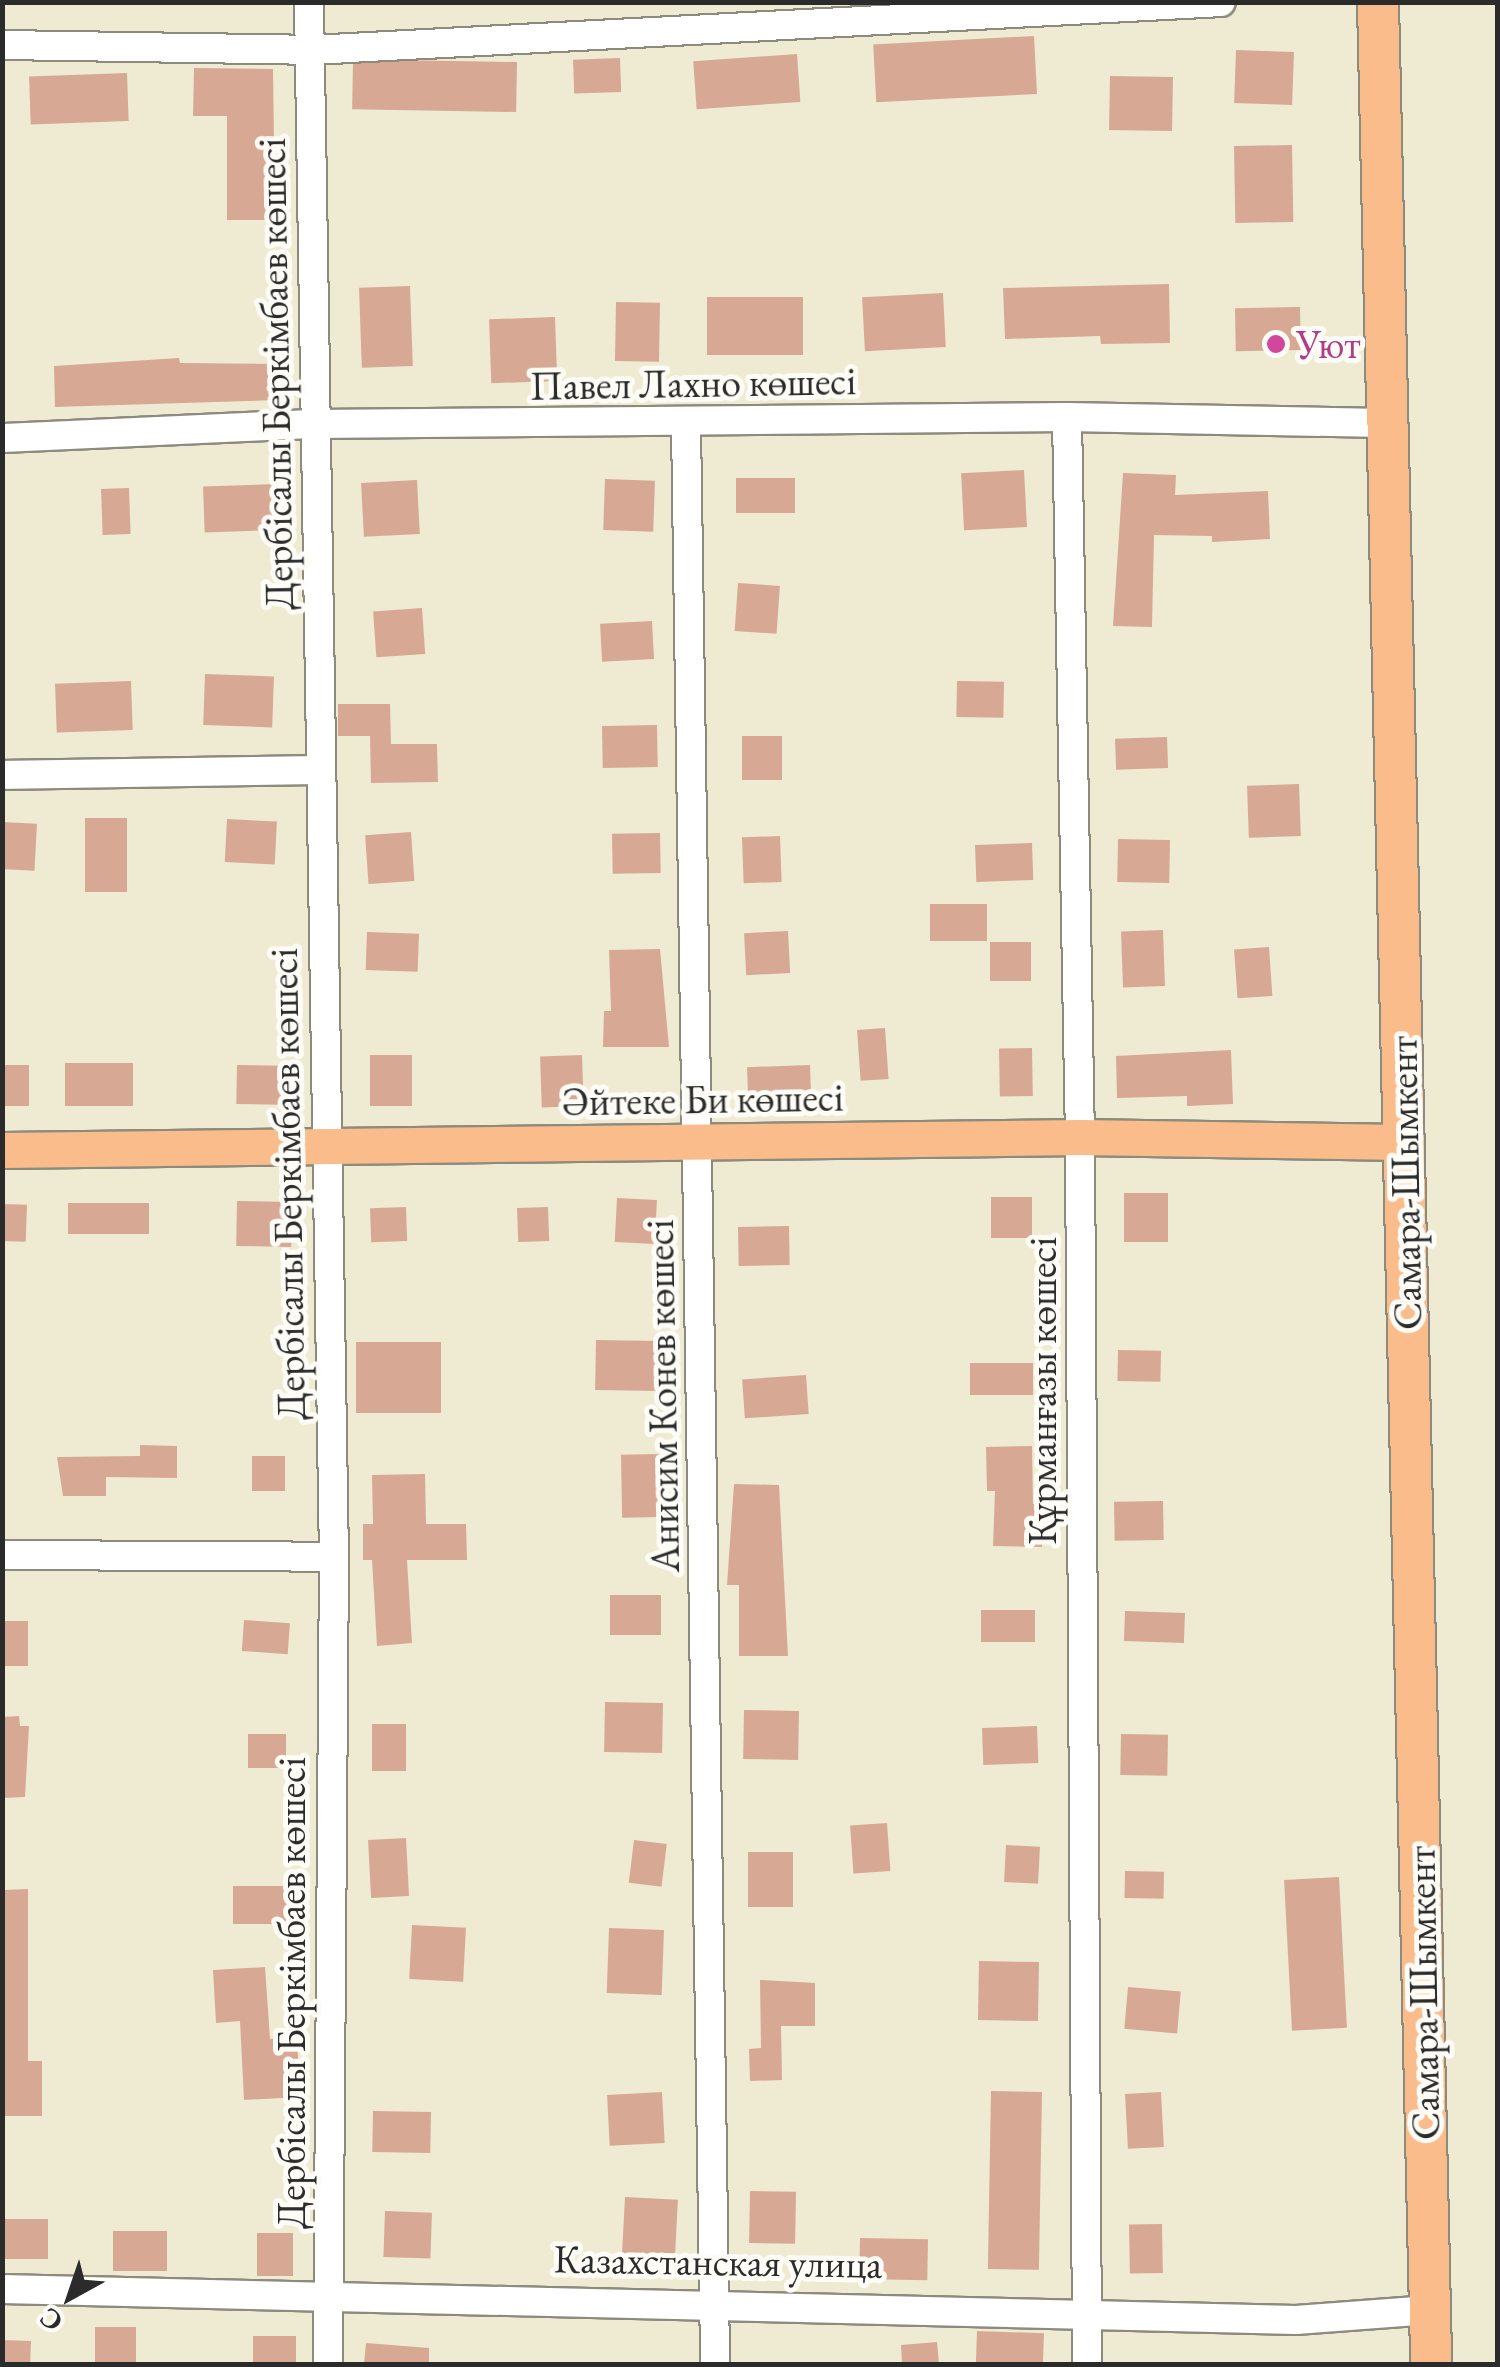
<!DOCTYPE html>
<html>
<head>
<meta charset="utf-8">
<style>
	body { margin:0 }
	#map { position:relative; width:1500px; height:2367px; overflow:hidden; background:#efead2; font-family:"EB Garamond",serif }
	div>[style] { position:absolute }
	.building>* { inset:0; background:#d7a994; transform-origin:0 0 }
	.roads { filter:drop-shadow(2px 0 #8d8a7e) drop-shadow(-2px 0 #8d8a7e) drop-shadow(0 2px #8d8a7e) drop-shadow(0 -2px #8d8a7e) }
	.minor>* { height:28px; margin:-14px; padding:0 14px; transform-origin:14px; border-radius:14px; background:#fff }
	.major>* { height:35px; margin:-17.5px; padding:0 17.5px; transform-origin:17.5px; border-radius:17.5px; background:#f9bc8a }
	.highway>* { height:40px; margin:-20px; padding:0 20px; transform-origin:20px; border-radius:20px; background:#f9bc8a }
	.dots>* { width:28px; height:28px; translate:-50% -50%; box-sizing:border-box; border:5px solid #fdfcf7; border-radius:50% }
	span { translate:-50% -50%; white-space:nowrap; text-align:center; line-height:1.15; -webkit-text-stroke:10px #fdfcf7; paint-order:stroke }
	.hotel-label { font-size:40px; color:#b23c85 }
	.left { translate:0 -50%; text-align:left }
	.street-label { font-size:40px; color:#2b2b2b }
	.frame { position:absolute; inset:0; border:5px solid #2b2b2b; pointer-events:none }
	.north { position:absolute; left:20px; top:2247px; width:100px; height:100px; -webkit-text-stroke:8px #fdfcf7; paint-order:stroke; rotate:220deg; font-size:28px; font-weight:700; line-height:40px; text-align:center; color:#2b2b2b }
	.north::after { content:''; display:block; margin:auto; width:35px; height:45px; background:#2b2b2b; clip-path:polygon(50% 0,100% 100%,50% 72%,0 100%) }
</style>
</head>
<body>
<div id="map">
	<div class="building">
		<div style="left:1034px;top:36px;width:58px;height:161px;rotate:87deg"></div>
		<div style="left:1236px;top:50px;width:58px;height:53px;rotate:2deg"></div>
		<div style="left:797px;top:54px;width:48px;height:104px;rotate:86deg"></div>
		<div style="left:620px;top:58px;width:34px;height:47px;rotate:88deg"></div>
		<div style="left:517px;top:62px;width:50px;height:164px;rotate:91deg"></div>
		<div style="clip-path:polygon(194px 68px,273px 69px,275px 220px,227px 220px,227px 116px,193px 116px)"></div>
		<div style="left:127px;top:73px;width:48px;height:98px;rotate:88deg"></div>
		<div style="left:1110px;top:76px;width:63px;height:54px;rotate:1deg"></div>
		<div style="left:1292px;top:145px;width:77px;height:58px;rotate:89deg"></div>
		<div style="clip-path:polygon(1169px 284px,1170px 343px,1101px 344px,1100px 336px,1005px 339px,1003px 288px)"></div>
		<div style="left:410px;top:286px;width:80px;height:51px;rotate:88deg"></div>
		<div style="left:943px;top:293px;width:54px;height:81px;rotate:87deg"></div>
		<div style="left:707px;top:297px;width:96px;height:58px"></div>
		<div style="left:616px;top:302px;width:44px;height:59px;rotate:1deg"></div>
		<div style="left:1300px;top:307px;width:43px;height:65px;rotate:89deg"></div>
		<div style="left:555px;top:317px;width:64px;height:66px;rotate:88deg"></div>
		<div style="clip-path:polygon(179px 358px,180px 363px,279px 364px,279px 400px,55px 407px,54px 366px)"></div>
		<div style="left:1024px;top:470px;width:57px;height:63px;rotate:87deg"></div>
		<div style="clip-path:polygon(1123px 473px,1176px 475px,1175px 495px,1268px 491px,1270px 539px,1212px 542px,1212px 536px,1154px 535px,1152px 627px,1113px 626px)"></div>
		<div style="left:736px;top:478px;width:59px;height:35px"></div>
		<div style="left:605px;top:479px;width:50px;height:51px;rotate:2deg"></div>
		<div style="left:417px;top:480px;width:54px;height:56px;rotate:87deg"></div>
		<div style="left:278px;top:484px;width:46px;height:75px;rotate:88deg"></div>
		<div style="left:129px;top:488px;width:46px;height:28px;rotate:88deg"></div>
		<div style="left:738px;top:583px;width:42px;height:48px;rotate:4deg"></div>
		<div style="left:422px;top:608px;width:46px;height:49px;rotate:86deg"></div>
		<div style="left:652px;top:621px;width:38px;height:52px;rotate:87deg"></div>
		<div style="left:205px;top:674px;width:69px;height:51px;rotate:2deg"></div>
		<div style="left:131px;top:681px;width:49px;height:76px;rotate:88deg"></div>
		<div style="left:957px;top:681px;width:47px;height:36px;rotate:1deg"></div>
		<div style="clip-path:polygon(338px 704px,390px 704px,391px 744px,437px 744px,438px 782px,371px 783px,370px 736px,338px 736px)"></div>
		<div style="left:657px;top:725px;width:42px;height:55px;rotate:89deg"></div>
		<div style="left:742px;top:736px;width:40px;height:44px"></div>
		<div style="left:1167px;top:737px;width:31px;height:52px;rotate:88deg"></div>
		<div style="left:1299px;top:784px;width:52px;height:52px;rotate:88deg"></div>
		<div style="left:85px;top:818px;width:42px;height:74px"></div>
		<div style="left:227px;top:819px;width:50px;height:43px;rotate:3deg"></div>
		<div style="left:2px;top:822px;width:35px;height:47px;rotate:3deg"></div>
		<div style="left:411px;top:832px;width:49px;height:46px;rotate:86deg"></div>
		<div style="left:660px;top:833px;width:40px;height:48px;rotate:89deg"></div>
		<div style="left:780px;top:836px;width:46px;height:38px;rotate:88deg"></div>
		<div style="left:1118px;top:839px;width:52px;height:43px;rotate:1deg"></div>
		<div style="left:1032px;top:843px;width:37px;height:57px;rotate:88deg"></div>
		<div style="left:987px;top:904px;width:37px;height:57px;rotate:90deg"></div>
		<div style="left:1163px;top:930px;width:56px;height:42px;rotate:88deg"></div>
		<div style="left:788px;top:931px;width:42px;height:44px;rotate:87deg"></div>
		<div style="left:367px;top:932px;width:52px;height:38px;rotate:2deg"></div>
		<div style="left:1031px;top:942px;width:39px;height:41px;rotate:90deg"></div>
		<div style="left:1269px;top:947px;width:49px;height:35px;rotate:86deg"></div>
		<div style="clip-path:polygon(660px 949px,669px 1047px,603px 1047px,604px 1011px,611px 1011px,609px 950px)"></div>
		<div style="left:885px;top:1028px;width:51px;height:28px;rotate:86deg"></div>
		<div style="left:1032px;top:1048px;width:48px;height:33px;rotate:89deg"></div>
		<div style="clip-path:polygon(1231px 1050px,1233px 1104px,1187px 1106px,1187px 1096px,1117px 1098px,1116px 1056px)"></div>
		<div style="left:370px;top:1055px;width:42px;height:51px"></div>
		<div style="left:582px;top:1055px;width:51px;height:42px;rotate:88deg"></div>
		<div style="left:133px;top:1063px;width:43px;height:68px;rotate:90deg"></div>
		<div style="left:2px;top:1065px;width:27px;height:41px"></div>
		<div style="left:237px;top:1065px;width:45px;height:39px;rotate:1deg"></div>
		<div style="left:810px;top:1065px;width:34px;height:63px;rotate:88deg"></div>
		<div style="left:1124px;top:1193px;width:44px;height:49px"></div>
		<div style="left:1032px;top:1197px;width:41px;height:41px;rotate:90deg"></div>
		<div style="left:617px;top:1198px;width:40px;height:44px;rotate:3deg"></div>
		<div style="left:237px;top:1201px;width:55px;height:45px;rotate:1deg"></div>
		<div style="left:149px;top:1203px;width:31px;height:81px;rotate:90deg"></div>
		<div style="left:2px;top:1204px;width:25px;height:37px;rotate:2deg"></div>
		<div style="left:406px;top:1207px;width:34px;height:36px;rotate:88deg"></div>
		<div style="left:548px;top:1207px;width:34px;height:31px;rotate:88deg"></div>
		<div style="left:789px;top:1226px;width:39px;height:51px;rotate:89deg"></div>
		<div style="left:596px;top:1340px;width:64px;height:50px;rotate:1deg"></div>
		<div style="left:356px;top:1342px;width:85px;height:71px"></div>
		<div style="left:1118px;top:1350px;width:43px;height:31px;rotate:1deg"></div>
		<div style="left:1033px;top:1363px;width:32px;height:63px;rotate:90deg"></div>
		<div style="left:806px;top:1375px;width:39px;height:64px;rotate:86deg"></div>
		<div style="clip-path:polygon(140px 1445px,177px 1446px,177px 1478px,106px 1477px,106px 1496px,63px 1496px,57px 1457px,140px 1456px)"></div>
		<div style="clip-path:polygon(1032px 1446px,1033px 1504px,1043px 1505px,1042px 1547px,993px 1546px,995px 1491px,987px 1491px,986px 1447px)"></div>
		<div style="left:660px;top:1454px;width:63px;height:39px;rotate:89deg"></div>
		<div style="left:252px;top:1456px;width:33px;height:35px"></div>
		<div style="clip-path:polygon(425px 1474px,426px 1524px,466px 1524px,467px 1560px,407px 1560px,412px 1643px,377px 1646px,372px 1560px,363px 1560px,363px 1524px,373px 1524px,372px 1475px)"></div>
		<div style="clip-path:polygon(734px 1484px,779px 1485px,788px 1656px,739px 1656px,739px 1585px,727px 1585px)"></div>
		<div style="left:1163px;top:1501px;width:39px;height:49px;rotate:89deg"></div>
		<div style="left:610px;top:1595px;width:51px;height:40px"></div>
		<div style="left:981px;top:1610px;width:54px;height:32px"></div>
		<div style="left:1125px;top:1611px;width:60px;height:30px;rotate:2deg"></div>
		<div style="left:244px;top:1620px;width:46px;height:31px;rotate:4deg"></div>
		<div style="left:28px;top:1621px;width:45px;height:26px;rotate:90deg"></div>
		<div style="left:605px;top:1702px;width:58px;height:50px;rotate:1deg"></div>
		<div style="left:744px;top:1710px;width:55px;height:49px;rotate:1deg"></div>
		<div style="clip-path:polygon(19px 1716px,20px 1726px,29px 1726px,25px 1797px,2px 1798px,2px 1717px)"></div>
		<div style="left:372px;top:1724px;width:34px;height:47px"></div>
		<div style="left:1037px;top:1726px;width:37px;height:55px;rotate:88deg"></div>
		<div style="left:248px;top:1734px;width:38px;height:34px"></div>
		<div style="left:1121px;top:1734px;width:47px;height:41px;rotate:1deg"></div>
		<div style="left:887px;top:1823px;width:48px;height:37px;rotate:86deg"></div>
		<div style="left:406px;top:1838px;width:58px;height:38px;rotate:87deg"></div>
		<div style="left:634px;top:1840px;width:33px;height:43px;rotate:7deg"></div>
		<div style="left:1006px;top:1845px;width:34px;height:37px;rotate:3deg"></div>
		<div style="left:748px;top:1852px;width:45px;height:55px"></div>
		<div style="left:1125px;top:1871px;width:39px;height:27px;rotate:1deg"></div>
		<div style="left:1339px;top:1877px;width:151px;height:55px;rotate:87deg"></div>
		<div style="left:292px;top:1886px;width:38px;height:59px;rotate:90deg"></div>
		<div style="clip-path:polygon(28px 1889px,28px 2061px,42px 2061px,42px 2116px,2px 2116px,2px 1890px)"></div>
		<div style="left:412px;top:1925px;width:54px;height:54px;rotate:3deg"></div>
		<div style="left:609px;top:1928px;width:55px;height:65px;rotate:2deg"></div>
		<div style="left:979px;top:1961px;width:60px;height:59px;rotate:1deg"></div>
		<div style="clip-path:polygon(265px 1967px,270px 2039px,297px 2038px,300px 2097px,244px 2100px,240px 2021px,216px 2023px,213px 1970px)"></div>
		<div style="clip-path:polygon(760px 1980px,815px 1983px,815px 2026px,781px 2026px,782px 2080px,750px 2081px,749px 2049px,761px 2048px)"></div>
		<div style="left:1128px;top:1987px;width:53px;height:42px;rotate:5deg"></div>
		<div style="left:991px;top:2091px;width:51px;height:178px;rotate:1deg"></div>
		<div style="left:662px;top:2092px;width:51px;height:55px;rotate:87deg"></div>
		<div style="left:1161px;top:2092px;width:55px;height:36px;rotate:87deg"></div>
		<div style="left:373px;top:2111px;width:58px;height:41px;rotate:1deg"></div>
		<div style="left:750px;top:2191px;width:46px;height:52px;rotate:1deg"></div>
		<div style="left:625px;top:2197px;width:53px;height:66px;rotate:3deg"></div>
		<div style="left:385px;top:2211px;width:47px;height:46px;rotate:2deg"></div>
		<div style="left:2px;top:2219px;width:46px;height:40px"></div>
		<div style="left:1162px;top:2224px;width:49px;height:33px;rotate:89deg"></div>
		<div style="left:167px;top:2231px;width:40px;height:54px;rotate:90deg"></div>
		<div style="left:257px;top:2233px;width:36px;height:43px"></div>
		<div style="left:860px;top:2238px;width:68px;height:41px;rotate:1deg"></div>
		<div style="left:95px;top:2327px;width:41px;height:37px"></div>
		<div style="left:977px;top:2331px;width:67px;height:33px;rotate:2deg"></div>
		<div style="left:253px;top:2336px;width:43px;height:28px"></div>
		<div style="left:2px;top:2340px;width:29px;height:24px;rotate:2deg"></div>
		<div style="clip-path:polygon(937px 2342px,939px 2364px,902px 2364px,901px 2345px)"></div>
		<div style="clip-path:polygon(366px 2343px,429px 2348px,429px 2364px,364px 2364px)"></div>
	</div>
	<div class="roads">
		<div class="minor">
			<div style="left:309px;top:2px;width:1555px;rotate:89.08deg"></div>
			<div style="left:334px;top:1557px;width:807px;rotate:90.43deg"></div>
			<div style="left:2px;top:45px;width:310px;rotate:0.9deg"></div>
			<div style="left:312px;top:50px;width:910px;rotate:-3.02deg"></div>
			<div style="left:1067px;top:417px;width:720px;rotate:88.97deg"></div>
			<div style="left:1080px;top:1137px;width:1227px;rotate:89.67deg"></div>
			<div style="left:686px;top:425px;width:1939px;rotate:89.14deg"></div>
			<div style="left:2px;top:438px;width:312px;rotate:-2.6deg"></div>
			<div style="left:314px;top:424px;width:753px;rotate:-0.53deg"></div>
			<div style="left:1067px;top:417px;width:318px;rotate:1.1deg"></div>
			<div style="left:2px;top:775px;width:318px;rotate:-0.9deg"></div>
			<div style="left:2px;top:1555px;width:332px;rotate:0.3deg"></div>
			<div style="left:2px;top:2289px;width:1294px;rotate:1.37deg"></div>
			<div style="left:1296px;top:2320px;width:134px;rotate:-4.3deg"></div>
		</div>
		<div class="major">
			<div style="left:2px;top:1150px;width:1078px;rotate:-0.69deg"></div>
			<div style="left:1080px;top:1137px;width:324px;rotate:0.9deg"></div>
		</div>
		<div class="highway">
			<div style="left:1378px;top:2px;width:2363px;rotate:88.71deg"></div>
		</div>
	</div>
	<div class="dots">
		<div style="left:1276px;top:344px;background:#d1479c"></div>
	</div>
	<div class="hotel-label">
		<span class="left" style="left:1296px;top:344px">Уют</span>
	</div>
	<div class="street-label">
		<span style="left:275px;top:374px;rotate:-91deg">Дербісалы Беркімбаев көшесі</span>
		<span style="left:693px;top:383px;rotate:-1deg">Павел Лахно көшесі</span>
		<span style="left:703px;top:1099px;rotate:-1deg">Әйтеке Би көшесі</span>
		<span style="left:1405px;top:1183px;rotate:-91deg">Самара-Шымкент</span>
		<span style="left:287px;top:1184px;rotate:-91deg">Дербісалы Беркімбаев көшесі</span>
		<span style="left:1042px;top:1391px;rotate:-90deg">Құрманғазы көшесі</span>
		<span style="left:662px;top:1396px;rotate:-91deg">Анисим Конев көшесі</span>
		<span style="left:291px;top:1993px;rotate:-90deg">Дербісалы Беркімбаев көшесі</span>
		<span style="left:1423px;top:1993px;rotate:-91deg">Самара-Шымкент</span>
		<span style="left:718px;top:2261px;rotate:1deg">Казахстанская улица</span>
	</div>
	<div class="frame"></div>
	<div class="north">С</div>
</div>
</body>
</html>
